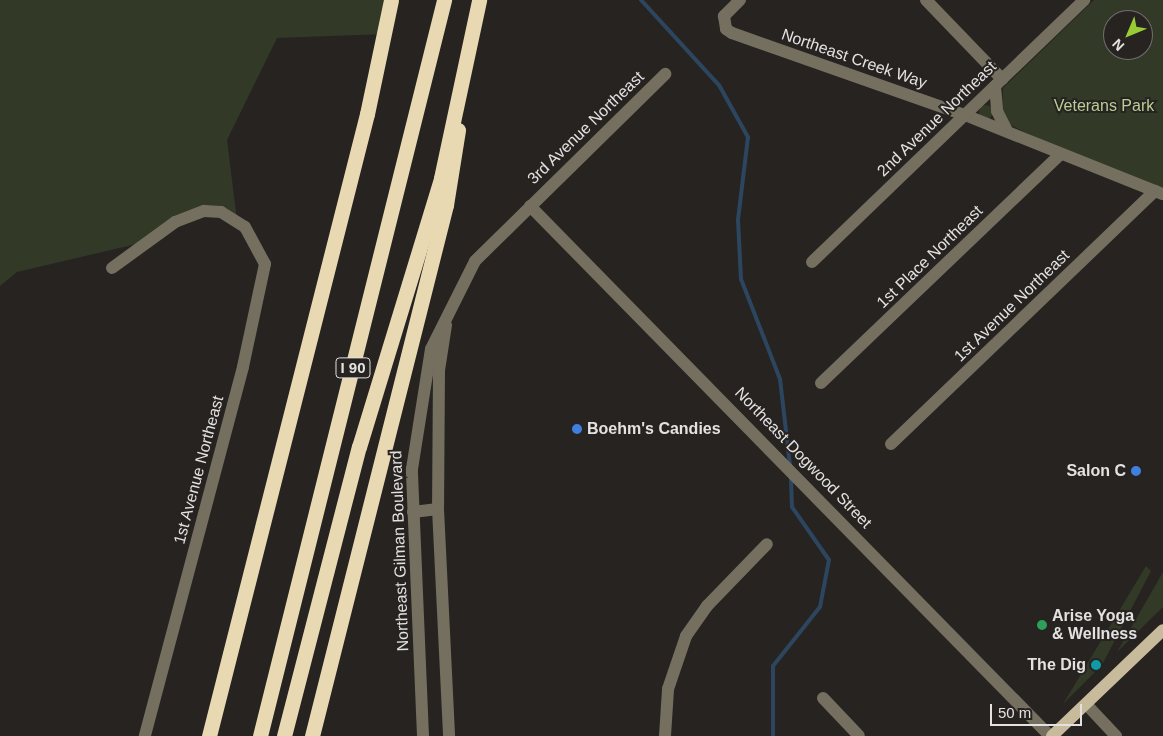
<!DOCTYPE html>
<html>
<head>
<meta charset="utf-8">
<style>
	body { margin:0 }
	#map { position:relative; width:1163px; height:736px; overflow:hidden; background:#262321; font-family:Helvetica,sans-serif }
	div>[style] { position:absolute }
	.green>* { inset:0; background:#323927 }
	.round { border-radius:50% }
	.stream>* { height:4px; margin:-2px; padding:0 2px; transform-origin:2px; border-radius:2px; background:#2d465f }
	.minor>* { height:12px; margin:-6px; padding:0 6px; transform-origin:6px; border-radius:6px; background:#756f5f }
	.major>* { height:12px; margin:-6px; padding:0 6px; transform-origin:6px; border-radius:6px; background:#c8bb9b }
	.highway>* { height:15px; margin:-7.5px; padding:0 7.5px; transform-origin:7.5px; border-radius:7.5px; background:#e9d9b2 }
	.highway-bridge>* { height:15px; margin:-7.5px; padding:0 7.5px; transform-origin:7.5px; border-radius:7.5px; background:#e9d9b2 }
	.dots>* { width:14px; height:14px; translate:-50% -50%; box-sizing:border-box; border:2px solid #262321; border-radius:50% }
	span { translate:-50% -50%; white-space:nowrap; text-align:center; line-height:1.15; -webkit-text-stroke:4px #262321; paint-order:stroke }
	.shield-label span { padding:1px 4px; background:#262321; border:1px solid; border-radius:4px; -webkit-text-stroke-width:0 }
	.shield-label { font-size:15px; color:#e4e2e1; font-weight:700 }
	.street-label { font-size:16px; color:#e4e2e1 }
	.park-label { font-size:16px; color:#b7cf94 }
	.poi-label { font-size:16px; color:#e4e2e1; font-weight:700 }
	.left { translate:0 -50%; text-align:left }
	.right { translate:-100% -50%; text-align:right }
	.north { position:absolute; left:1103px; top:10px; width:50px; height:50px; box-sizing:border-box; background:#262321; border:1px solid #726f6e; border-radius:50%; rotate:225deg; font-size:14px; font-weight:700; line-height:20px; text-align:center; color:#e4e2e1 }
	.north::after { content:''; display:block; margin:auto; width:18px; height:22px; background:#99cb36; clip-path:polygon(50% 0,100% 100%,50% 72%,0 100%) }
	.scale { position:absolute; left:990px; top:704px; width:92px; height:22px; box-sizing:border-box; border:2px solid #e4e2e1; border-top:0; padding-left:6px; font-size:15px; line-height:18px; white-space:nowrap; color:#e4e2e1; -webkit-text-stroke:4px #262321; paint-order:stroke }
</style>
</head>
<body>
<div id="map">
	<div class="green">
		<div style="clip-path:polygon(0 0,386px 0,386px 34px,277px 38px,227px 140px,237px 220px,204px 211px,145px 242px,17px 272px,0 286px)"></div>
		<div style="clip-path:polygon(evenodd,1094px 0,1163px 0,1163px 190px,1082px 159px,1012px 126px,1002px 116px,1003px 88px,1094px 0,1113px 20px,1143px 20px,1143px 50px,1113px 50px,1113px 20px)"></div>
		<div class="round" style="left:979px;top:105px;width:14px;height:14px"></div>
		<div style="clip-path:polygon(1146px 566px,1151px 571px,1102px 665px,1063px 704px)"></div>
		<div style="clip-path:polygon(1163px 572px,1163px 607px,1117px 652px)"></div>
	</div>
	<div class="stream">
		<div style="left:641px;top:0;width:115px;rotate:47.5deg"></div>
		<div style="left:719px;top:85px;width:60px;rotate:60.9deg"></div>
		<div style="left:748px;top:137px;width:84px;rotate:96.9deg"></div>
		<div style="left:738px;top:220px;width:59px;rotate:87.1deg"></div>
		<div style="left:741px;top:279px;width:107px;rotate:68.7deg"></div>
		<div style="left:780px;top:379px;width:88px;rotate:83.4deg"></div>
		<div style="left:773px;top:736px;width:70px;rotate:-90deg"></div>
		<div style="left:773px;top:666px;width:75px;rotate:-51.5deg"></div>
		<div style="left:820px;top:607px;width:48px;rotate:-79.2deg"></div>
		<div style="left:829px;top:560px;width:65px;rotate:-124.9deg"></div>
		<div style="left:792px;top:507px;width:31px;rotate:-92deg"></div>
	</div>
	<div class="minor">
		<div style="left:740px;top:0;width:23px;rotate:135deg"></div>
		<div style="left:724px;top:16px;width:13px;rotate:81deg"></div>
		<div style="left:726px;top:29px;width:7px;rotate:34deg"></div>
		<div style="left:732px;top:33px;width:247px;rotate:19.4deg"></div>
		<div style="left:965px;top:115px;width:213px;rotate:21.8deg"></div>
		<div style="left:926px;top:0;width:110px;rotate:46.1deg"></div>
		<div style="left:995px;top:86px;width:25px;rotate:85deg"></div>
		<div style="left:997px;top:111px;width:22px;rotate:63deg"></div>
		<div style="left:530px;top:206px;width:742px;rotate:45.55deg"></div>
		<div style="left:812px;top:262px;width:378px;rotate:-43.9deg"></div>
		<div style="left:112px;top:268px;width:78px;rotate:-36.1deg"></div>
		<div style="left:175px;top:222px;width:31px;rotate:-21deg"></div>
		<div style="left:204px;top:211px;width:17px;rotate:3deg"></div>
		<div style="left:221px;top:212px;width:28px;rotate:32deg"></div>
		<div style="left:245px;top:227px;width:42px;rotate:61.6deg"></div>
		<div style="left:265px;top:264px;width:105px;rotate:102.1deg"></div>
		<div style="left:243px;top:367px;width:382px;rotate:104.9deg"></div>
		<div style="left:446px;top:325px;width:46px;rotate:98.8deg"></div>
		<div style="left:439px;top:370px;width:139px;rotate:90.4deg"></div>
		<div style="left:438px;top:509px;width:227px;rotate:87.2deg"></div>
		<div style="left:821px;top:383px;width:332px;rotate:-43.7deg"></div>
		<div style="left:891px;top:444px;width:366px;rotate:-43.8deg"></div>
		<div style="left:413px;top:512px;width:25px;rotate:-7deg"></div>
		<div style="left:823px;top:698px;width:52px;rotate:46.5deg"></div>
		<div style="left:1086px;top:704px;width:44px;rotate:46.8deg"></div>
		<div style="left:423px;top:736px;width:267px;rotate:-92.4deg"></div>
		<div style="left:412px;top:469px;width:121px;rotate:-81deg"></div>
		<div style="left:431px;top:349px;width:98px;rotate:-63.4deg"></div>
		<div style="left:475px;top:261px;width:267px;rotate:-44.5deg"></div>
		<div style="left:665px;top:736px;width:47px;rotate:-86.3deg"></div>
		<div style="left:668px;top:689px;width:56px;rotate:-71.2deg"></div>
		<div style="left:686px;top:636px;width:37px;rotate:-55deg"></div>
		<div style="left:707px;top:606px;width:86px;rotate:-45.9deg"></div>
	</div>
	<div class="major">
		<div style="left:1052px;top:736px;width:153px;rotate:-43.7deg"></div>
	</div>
	<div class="highway">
		<div style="left:209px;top:736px;width:642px;rotate:-75.75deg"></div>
		<div style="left:367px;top:114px;width:116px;rotate:-78.1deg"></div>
		<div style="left:260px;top:736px;width:759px;rotate:-75.96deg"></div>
		<div style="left:284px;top:736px;width:299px;rotate:-75.5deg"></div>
		<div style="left:312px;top:736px;width:548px;rotate:-75.84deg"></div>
		<div style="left:446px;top:205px;width:76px;rotate:-80.9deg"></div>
	</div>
	<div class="highway-bridge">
		<div style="left:359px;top:447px;width:281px;rotate:-73deg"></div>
		<div style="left:441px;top:178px;width:182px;rotate:-77.9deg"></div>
	</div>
	<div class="dots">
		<div style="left:577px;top:429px;background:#3f7fe0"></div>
		<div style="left:1136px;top:471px;background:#3f7fe0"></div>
		<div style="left:1042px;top:625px;background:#2e9e5b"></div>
		<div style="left:1096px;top:665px;background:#0f9aa8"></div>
	</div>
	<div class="shield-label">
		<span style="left:353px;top:368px">I 90</span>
	</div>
	<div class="street-label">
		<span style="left:854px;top:59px;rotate:19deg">Northeast Creek Way</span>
		<span style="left:937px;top:119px;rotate:-44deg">2nd Avenue Northeast</span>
		<span style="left:586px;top:128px;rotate:-44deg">3rd Avenue Northeast</span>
		<span style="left:930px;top:257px;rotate:-44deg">1st Place Northeast</span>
		<span style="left:1012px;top:306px;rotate:-44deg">1st Avenue Northeast</span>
		<span style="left:803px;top:458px;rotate:46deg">Northeast Dogwood Street</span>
		<span style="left:199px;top:470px;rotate:-75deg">1st Avenue Northeast</span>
		<span style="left:400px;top:551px;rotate:-92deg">Northeast Gilman Boulevard</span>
	</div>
	<div class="park-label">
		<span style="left:1104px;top:106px">Veterans Park</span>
	</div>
	<div class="poi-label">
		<span class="left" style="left:587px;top:429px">Boehm's Candies</span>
		<span class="right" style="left:1126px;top:471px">Salon C</span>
		<span class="left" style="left:1052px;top:625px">Arise Yoga<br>&amp; Wellness</span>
		<span class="right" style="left:1086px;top:665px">The Dig</span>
	</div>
	<div class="north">N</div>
	<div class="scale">50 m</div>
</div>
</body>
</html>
